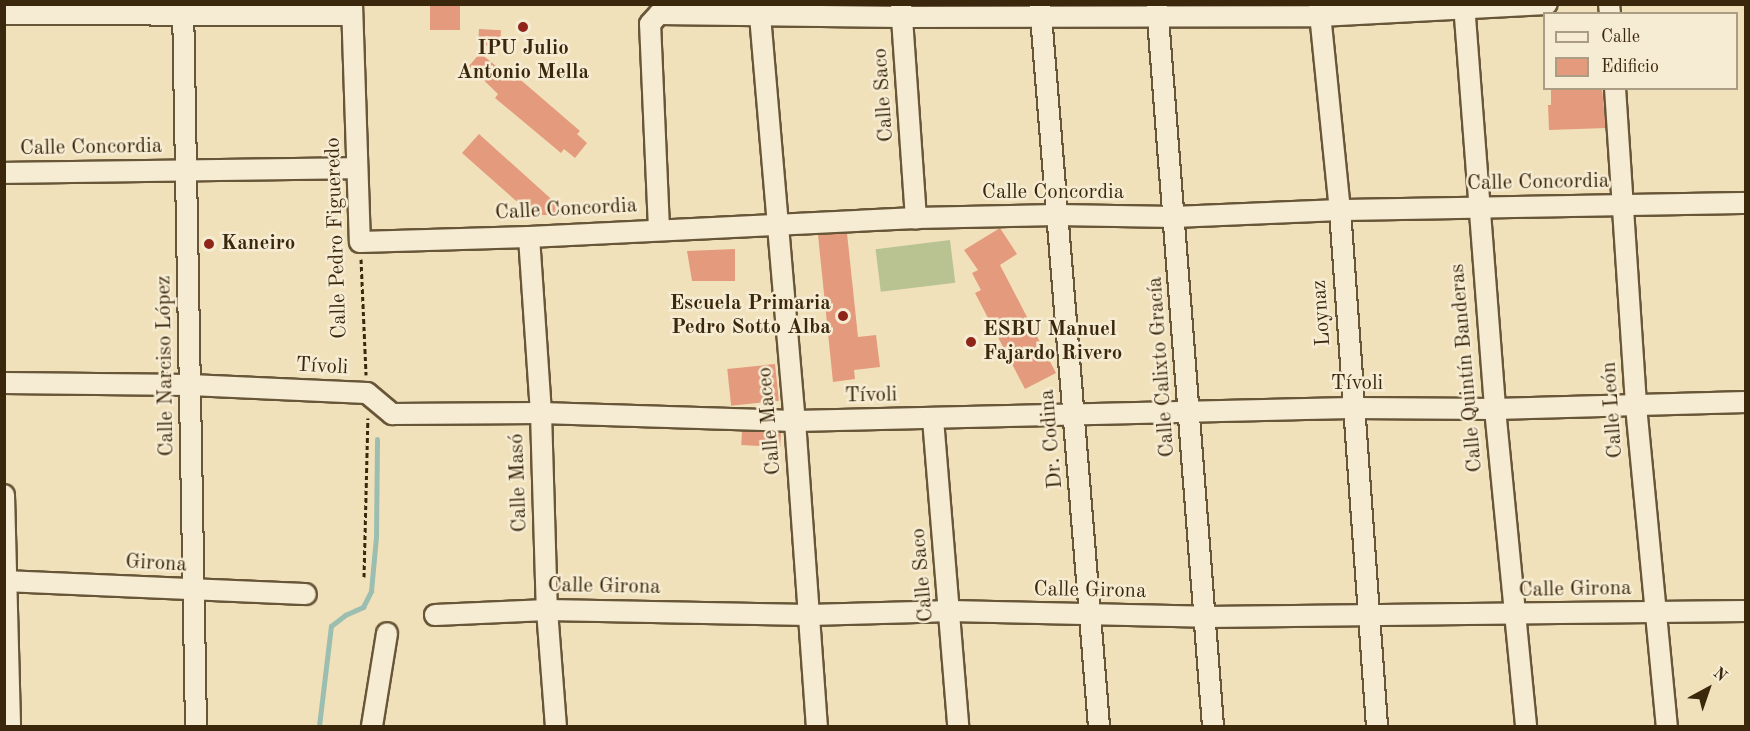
<!DOCTYPE html>
<html>
<head>
<meta charset="utf-8">
<style>
	body { margin:0 }
	#map { position:relative; width:1750px; height:731px; overflow:hidden; background:#f1e1bb; font-family:"Old Standard TT",serif }
	div>[style] { position:absolute }
	.green>* { inset:0; background:#b9c391; transform-origin:0 0 }
	.stream>* { height:5px; margin:-2.5px; padding:0 2.5px; transform-origin:2.5px; border-radius:2.5px; background:#9bbeb0 }
	.building>* { inset:0; background:#e49a7c; transform-origin:0 0 }
	.path>* { height:3px; margin-top:-1.5px; transform-origin:0; background:repeating-linear-gradient(90deg,#3a270c 0 4.5px,transparent 0 7.5px) }
	.roads { filter:drop-shadow(2px 0 #685638) drop-shadow(-2px 0 #685638) drop-shadow(0 2px #685638) drop-shadow(0 -2px #685638) }
	.minor>* { height:20px; margin:-10px; padding:0 10px; transform-origin:10px; border-radius:10px; background:#f6ecd3 }
	.dots>* { width:16px; height:16px; translate:-50% -50%; box-sizing:border-box; border:3px solid #f6ecd3; border-radius:50% }
	span { translate:-50% -50%; white-space:nowrap; text-align:center; line-height:1.15; -webkit-text-stroke:5px #f6ecd3; paint-order:stroke }
	.poi-label { font-size:21px; color:#3a270c; font-weight:700 }
	.left { translate:0 -50%; text-align:left }
	.right { translate:-100% -50%; text-align:right }
	.street-label { font-size:21px; color:#3a270c }
	.frame { position:absolute; inset:0; border:6px solid #3a270c; pointer-events:none }
	.legend { position:absolute; left:1543px; top:12px; width:195px; height:78px; box-sizing:border-box; background:#f6ecd3; border:2px solid #ab9d83; margin:0; padding:8px 10px; list-style:none; font-size:18px; color:#3a270c }
	.legend li { display:flex; align-items:center; gap:12px; height:30px }
	.legend b { width:30px; border:2px solid #ab9d83 }
	.north { position:absolute; left:1678px; top:659px; width:60px; height:60px; -webkit-text-stroke:4px #f6ecd3; paint-order:stroke; rotate:40deg; font-size:16px; font-weight:700; line-height:24px; text-align:center; color:#3a270c }
	.north::after { content:''; display:block; margin:auto; width:21px; height:27px; background:#3a270c; clip-path:polygon(50% 0,100% 100%,50% 72%,0 100%) }
</style>
</head>
<body>
<div id="map">
	<div class="green">
		<div style="left:950px;top:240px;width:43px;height:75px;rotate:83deg"></div>
	</div>
	<div class="stream">
		<div style="left:319px;top:726px;width:101px;rotate:-83.2deg"></div>
		<div style="left:331px;top:626px;width:18px;rotate:-38deg"></div>
		<div style="left:345px;top:615px;width:20px;rotate:-24deg"></div>
		<div style="left:363px;top:607px;width:18px;rotate:-63deg"></div>
		<div style="left:371px;top:591px;width:54px;rotate:-84.7deg"></div>
		<div style="left:376px;top:537px;width:98px;rotate:-89.4deg"></div>
	</div>
	<div class="building">
		<div style="left:430px;top:4px;width:30px;height:26px"></div>
		<div style="left:479px;top:29px;width:22px;height:16px;rotate:3deg"></div>
		<div style="clip-path:polygon(480px 53px,512px 79px,515px 75px,580px 131px,577px 134px,587px 143px,575px 158px,564px 149px,561px 153px,495px 98px,498px 94px,469px 66px)"></div>
		<div style="clip-path:polygon(1551px 88px,1602px 88px,1606px 128px,1549px 130px,1548px 105px,1551px 105px)"></div>
		<div style="clip-path:polygon(479px 134px,569px 215px,532px 215px,462px 153px)"></div>
		<div style="clip-path:polygon(1000px 228px,1017px 254px,1000px 265px,1056px 373px,1025px 389px,975px 293px,981px 290px,972px 273px,978px 270px,964px 250px)"></div>
		<div style="clip-path:polygon(847px 233px,858px 337px,876px 335px,880px 367px,854px 370px,855px 379px,833px 382px,818px 235px)"></div>
		<div style="clip-path:polygon(735px 249px,735px 281px,692px 281px,687px 251px)"></div>
		<div style="left:775px;top:364px;width:37px;height:48px;rotate:84deg"></div>
		<div style="left:742px;top:431px;width:39px;height:14px;rotate:3deg"></div>
	</div>
	<div class="path">
		<div style="left:361px;top:259px;width:116px;rotate:87.5deg"></div>
		<div style="left:364px;top:577px;width:159px;rotate:-88.6deg"></div>
	</div>
	<div class="roads">
		<div class="minor">
			<div style="left:183px;top:4px;width:722px;rotate:88.97deg"></div>
			<div style="left:352px;top:4px;width:238px;rotate:88.1deg"></div>
			<div style="left:360px;top:242px;width:169px;rotate:-1.7deg"></div>
			<div style="left:529px;top:237px;width:387px;rotate:-2.8deg"></div>
			<div style="left:916px;top:218px;width:141px;rotate:-1.2deg"></div>
			<div style="left:1057px;top:215px;width:117px;rotate:1deg"></div>
			<div style="left:1174px;top:217px;width:166px;rotate:-2.4deg"></div>
			<div style="left:1340px;top:210px;width:406px;rotate:-1deg"></div>
			<div style="left:759px;top:4px;width:419px;rotate:85.1deg"></div>
			<div style="left:795px;top:421px;width:306px;rotate:85.9deg"></div>
			<div style="left:901px;top:4px;width:215px;rotate:86deg"></div>
			<div style="left:1040px;top:4px;width:724px;rotate:85.33deg"></div>
			<div style="left:1319px;top:4px;width:207px;rotate:84.2deg"></div>
			<div style="left:1340px;top:210px;width:517px;rotate:85.9deg"></div>
			<div style="left:1464px;top:4px;width:406px;rotate:85.6deg"></div>
			<div style="left:1495px;top:409px;width:319px;rotate:84.4deg"></div>
			<div style="left:1609px;top:4px;width:10px;rotate:84deg"></div>
			<div style="left:1157px;top:5px;width:723px;rotate:85.56deg"></div>
			<div style="left:4px;top:14px;width:348px;rotate:0.2deg"></div>
			<div style="left:1615px;top:88px;width:319px;rotate:86.2deg"></div>
			<div style="left:1636px;top:406px;width:321px;rotate:84.5deg"></div>
			<div style="left:4px;top:173px;width:353px;rotate:-0.8deg"></div>
			<div style="left:659px;top:229px;width:205px;rotate:-92.5deg"></div>
			<div style="left:650px;top:24px;width:13px;rotate:-48deg"></div>
			<div style="left:659px;top:14px;width:243px;rotate:0.7deg"></div>
			<div style="left:902px;top:17px;width:418px;rotate:-0.1deg"></div>
			<div style="left:1320px;top:16px;width:227px;rotate:-3deg"></div>
			<div style="left:529px;top:237px;width:176px;rotate:86.1deg"></div>
			<div style="left:541px;top:413px;width:197px;rotate:88.3deg"></div>
			<div style="left:547px;top:610px;width:116px;rotate:85.6deg"></div>
			<div style="left:4px;top:383px;width:186px;rotate:0.6deg"></div>
			<div style="left:190px;top:385px;width:177px;rotate:2.6deg"></div>
			<div style="left:367px;top:393px;width:33px;rotate:40deg"></div>
			<div style="left:392px;top:414px;width:149px;rotate:-0.4deg"></div>
			<div style="left:541px;top:413px;width:254px;rotate:1.8deg"></div>
			<div style="left:795px;top:421px;width:557px;rotate:-1.34deg"></div>
			<div style="left:1352px;top:408px;width:143px;rotate:0.4deg"></div>
			<div style="left:1495px;top:409px;width:251px;rotate:-1.6deg"></div>
			<div style="left:933px;top:419px;width:308px;rotate:85.3deg"></div>
			<div style="left:4px;top:495px;width:231px;rotate:88.5deg"></div>
			<div style="left:4px;top:581px;width:302px;rotate:2.5deg"></div>
			<div style="left:435px;top:615px;width:112px;rotate:-2.6deg"></div>
			<div style="left:547px;top:610px;width:262px;rotate:1.1deg"></div>
			<div style="left:809px;top:615px;width:141px;rotate:-1.6deg"></div>
			<div style="left:950px;top:611px;width:256px;rotate:1.3deg"></div>
			<div style="left:1206px;top:617px;width:540px;rotate:-0.64deg"></div>
			<div style="left:372px;top:726px;width:94px;rotate:-80.8deg"></div>
		</div>
	</div>
	<div class="dots">
		<div style="left:523px;top:27px;background:#8f2418"></div>
		<div style="left:209px;top:244px;background:#8f2418"></div>
		<div style="left:843px;top:316px;background:#8f2418"></div>
		<div style="left:971px;top:342px;background:#8f2418"></div>
	</div>
	<div class="poi-label">
		<span style="left:523px;top:61px">IPU Julio<br>Antonio Mella</span>
		<span class="left" style="left:221px;top:244px">Kaneiro</span>
		<span class="right" style="left:831px;top:316px">Escuela Primaria<br>Pedro Sotto Alba</span>
		<span class="left" style="left:983px;top:342px">ESBU Manuel<br>Fajardo Rivero</span>
	</div>
	<div class="street-label">
		<span style="left:884px;top:95px;rotate:-94deg">Calle Saco</span>
		<span style="left:91px;top:148px;rotate:-1deg">Calle Concordia</span>
		<span style="left:1538px;top:183px;rotate:-1deg">Calle Concordia</span>
		<span style="left:1053px;top:193px">Calle Concordia</span>
		<span style="left:566px;top:210px;rotate:-3deg">Calle Concordia</span>
		<span style="left:337px;top:238px;rotate:-92deg">Calle Pedro Figueredo</span>
		<span style="left:1322px;top:313px;rotate:-94deg">Loynaz</span>
		<span style="left:166px;top:366px;rotate:-91deg">Calle Narciso López</span>
		<span style="left:322px;top:367px;rotate:3deg">Tívoli</span>
		<span style="left:1162px;top:367px;rotate:-94deg">Calle Calixto Gracía</span>
		<span style="left:1467px;top:368px;rotate:-95deg">Calle Quintín Banderas</span>
		<span style="left:1357px;top:384px">Tívoli</span>
		<span style="left:871px;top:396px;rotate:-1deg">Tívoli</span>
		<span style="left:1613px;top:410px;rotate:-94deg">Calle León</span>
		<span style="left:770px;top:421px;rotate:-95deg">Calle Maceo</span>
		<span style="left:1052px;top:439px;rotate:-95deg">Dr. Codina</span>
		<span style="left:519px;top:483px;rotate:-92deg">Calle Masó</span>
		<span style="left:156px;top:564px;rotate:3deg">Girona</span>
		<span style="left:923px;top:575px;rotate:-95deg">Calle Saco</span>
		<span style="left:604px;top:587px;rotate:1deg">Calle Girona</span>
		<span style="left:1575px;top:590px;rotate:-1deg">Calle Girona</span>
		<span style="left:1090px;top:591px;rotate:1deg">Calle Girona</span>
	</div>
	<div class="frame"></div>
	<ul class="legend">
	<li><b style="height:8px;background:#f6ecd3"></b>Calle</li>
	<li><b style="height:16px;background:#e49a7c"></b>Edificio</li>
	</ul>
	<div class="north">N</div>
</div>
</body>
</html>
